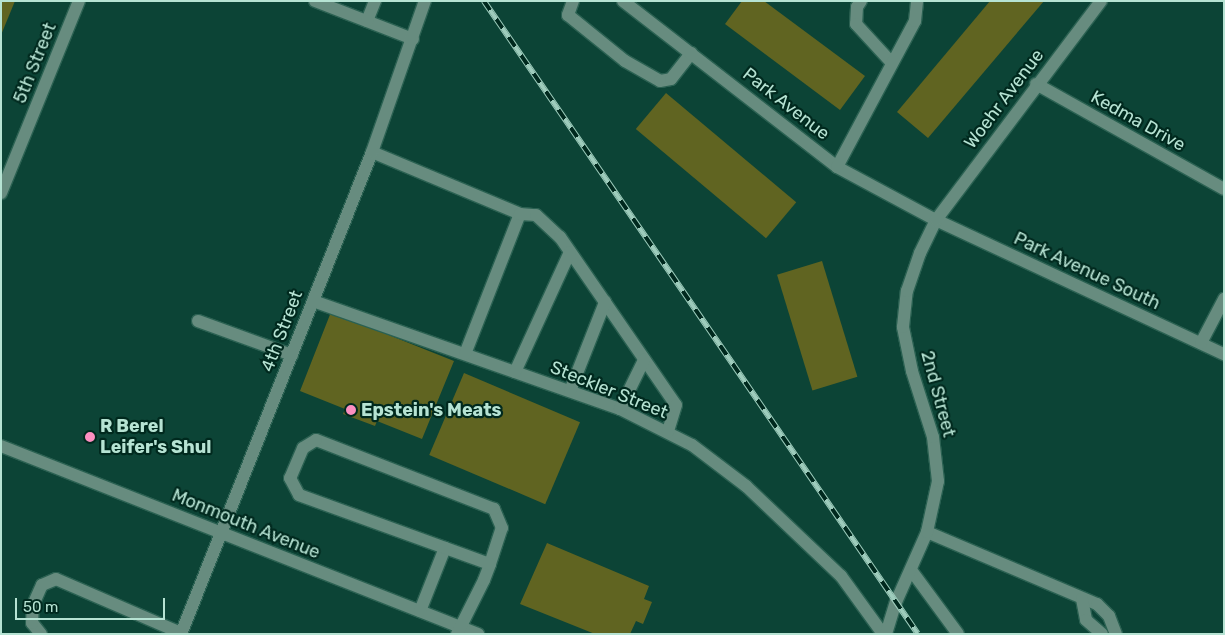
<!DOCTYPE html>
<html>
<head>
<meta charset="utf-8">
<style>
	body { margin:0 }
	#map { position:relative; width:1225px; height:635px; overflow:hidden; background:#0c4436; font-family:Rubik,sans-serif }
	div>[style] { position:absolute }
	.building>* { inset:0; background:#606421; transform-origin:0 0 }
	.roads { filter:drop-shadow(1px 0 #2b6152) drop-shadow(-1px 0 #2b6152) drop-shadow(0 1px #2b6152) drop-shadow(0 -1px #2b6152) }
	.minor>* { height:12px; margin:-6px; padding:0 6px; transform-origin:6px; border-radius:6px; background:#678c7f }
	.rail>* { height:5.5px; margin-top:-2.75px; transform-origin:0; background:repeating-linear-gradient(90deg,#00291e 0 11px,#9eccbc 0 22px); box-sizing:border-box; border-block:1px solid #9eccbc }
	.dots>* { width:14px; height:14px; translate:-50% -50%; box-sizing:border-box; border:2px solid #00291e; border-radius:50% }
	span { translate:-50% -50%; white-space:nowrap; text-align:center; line-height:1.15; -webkit-text-stroke:4.5px #00291e; paint-order:stroke }
	.street-label { font-size:18px; color:#b6e3d3 }
	.poi-label { font-size:18px; color:#b6e3d3; font-weight:700 }
	.left { translate:0 -50%; text-align:left }
	.frame { position:absolute; inset:0; border:2px solid #b6e3d3; pointer-events:none }
	.scale { position:absolute; left:15px; top:598px; width:150px; height:22px; box-sizing:border-box; border:2px solid #b6e3d3; border-top:0; padding-left:6px; font-size:15px; line-height:18px; white-space:nowrap; color:#b6e3d3; -webkit-text-stroke:4px #00291e; paint-order:stroke }
</style>
</head>
<body>
<div id="map">
	<div class="building">
		<div style="clip-path:polygon(1px 1px,15px 1px,1px 35px)"></div>
		<div style="clip-path:polygon(742px 1px,764px 1px,865px 76px,840px 110px,725px 24px)"></div>
		<div style="clip-path:polygon(990px 1px,1044px 1px,928px 138px,897px 112px)"></div>
		<div style="left:666px;top:93px;width:170px;height:47px;rotate:40deg"></div>
		<div style="left:822px;top:261px;width:121px;height:47px;rotate:73deg"></div>
		<div style="clip-path:polygon(331px 312px,454px 361px,422px 439px,377px 421px,375px 426px,343px 414px,345px 409px,300px 391px)"></div>
		<div style="left:464px;top:373px;width:126px;height:89px;rotate:23deg"></div>
		<div style="clip-path:polygon(547px 543px,649px 586px,644px 599px,652px 602px,643px 624px,636px 621px,630px 634px,595px 634px,520px 604px)"></div>
	</div>
	<div class="roads">
		<div class="minor">
			<div style="left:315px;top:1px;width:105px;rotate:21.2deg"></div>
			<div style="left:573px;top:1px;width:15px;rotate:110deg"></div>
			<div style="left:568px;top:15px;width:73px;rotate:38.9deg"></div>
			<div style="left:625px;top:61px;width:40px;rotate:29.7deg"></div>
			<div style="left:660px;top:81px;width:11px;rotate:-10deg"></div>
			<div style="left:671px;top:79px;width:33px;rotate:-52deg"></div>
			<div style="left:623px;top:1px;width:271px;rotate:37.8deg"></div>
			<div style="left:837px;top:167px;width:112px;rotate:28.2deg"></div>
			<div style="left:936px;top:220px;width:318px;rotate:25deg"></div>
			<div style="left:861px;top:1px;width:7px;rotate:124deg"></div>
			<div style="left:857px;top:7px;width:17px;rotate:93deg"></div>
			<div style="left:856px;top:24px;width:52px;rotate:47.4deg"></div>
			<div style="left:367px;top:21px;width:22px;rotate:-68deg"></div>
			<div style="left:1036px;top:84px;width:215px;rotate:29.2deg"></div>
			<div style="left:372px;top:152px;width:160px;rotate:22.7deg"></div>
			<div style="left:837px;top:167px;width:166px;rotate:-61.9deg"></div>
			<div style="left:915px;top:21px;width:20px;rotate:-84deg"></div>
			<div style="left:1px;top:193px;width:207px;rotate:-67.9deg"></div>
			<div style="left:313px;top:301px;width:325px;rotate:19.4deg"></div>
			<div style="left:620px;top:409px;width:80px;rotate:26.6deg"></div>
			<div style="left:692px;top:445px;width:68px;rotate:37.2deg"></div>
			<div style="left:746px;top:486px;width:131px;rotate:43.5deg"></div>
			<div style="left:841px;top:576px;width:72px;rotate:54.1deg"></div>
			<div style="left:198px;top:321px;width:100px;rotate:19.9deg"></div>
			<div style="left:1201px;top:343px;width:50px;rotate:-62.4deg"></div>
			<div style="left:465px;top:354px;width:150px;rotate:-68.6deg"></div>
			<div style="left:520px;top:214px;width:16px;rotate:4deg"></div>
			<div style="left:536px;top:215px;width:33px;rotate:43deg"></div>
			<div style="left:560px;top:237px;width:204px;rotate:55.4deg"></div>
			<div style="left:676px;top:405px;width:28px;rotate:107deg"></div>
			<div style="left:515px;top:372px;width:132px;rotate:-65.4deg"></div>
			<div style="left:570px;top:391px;width:96px;rotate:-68.5deg"></div>
			<div style="left:620px;top:409px;width:55px;rotate:-63.9deg"></div>
			<div style="left:1px;top:446px;width:513px;rotate:21.51deg"></div>
			<div style="left:927px;top:532px;width:185px;rotate:23deg"></div>
			<div style="left:1097px;top:604px;width:17px;rotate:45deg"></div>
			<div style="left:1109px;top:616px;width:19px;rotate:69deg"></div>
			<div style="left:911px;top:570px;width:79px;rotate:53.7deg"></div>
			<div style="left:1082px;top:599px;width:21px;rotate:79deg"></div>
			<div style="left:1086px;top:620px;width:21px;rotate:41deg"></div>
			<div style="left:420px;top:611px;width:68px;rotate:-68.4deg"></div>
			<div style="left:41px;top:634px;width:14px;rotate:-129deg"></div>
			<div style="left:32px;top:623px;width:18px;rotate:-87deg"></div>
			<div style="left:33px;top:605px;width:22px;rotate:-66deg"></div>
			<div style="left:42px;top:585px;width:15px;rotate:-23deg"></div>
			<div style="left:56px;top:579px;width:136px;rotate:23.4deg"></div>
			<div style="left:181px;top:634px;width:518px;rotate:-68.38deg"></div>
			<div style="left:372px;top:152px;width:160px;rotate:-70.7deg"></div>
			<div style="left:457px;top:634px;width:60px;rotate:-63.4deg"></div>
			<div style="left:484px;top:580px;width:17px;rotate:-69deg"></div>
			<div style="left:490px;top:564px;width:38px;rotate:-72deg"></div>
			<div style="left:502px;top:528px;width:21px;rotate:-113deg"></div>
			<div style="left:494px;top:509px;width:191px;rotate:-158.8deg"></div>
			<div style="left:316px;top:440px;width:15px;rotate:148deg"></div>
			<div style="left:303px;top:448px;width:33px;rotate:113deg"></div>
			<div style="left:290px;top:478px;width:19px;rotate:62deg"></div>
			<div style="left:299px;top:495px;width:203px;rotate:19.9deg"></div>
			<div style="left:886px;top:634px;width:34px;rotate:-73deg"></div>
			<div style="left:896px;top:602px;width:77px;rotate:-66.1deg"></div>
			<div style="left:927px;top:532px;width:52px;rotate:-77.8deg"></div>
			<div style="left:938px;top:481px;width:44px;rotate:-96.5deg"></div>
			<div style="left:933px;top:437px;width:69px;rotate:-107.7deg"></div>
			<div style="left:912px;top:371px;width:45px;rotate:-101.6deg"></div>
			<div style="left:903px;top:327px;width:36px;rotate:-84deg"></div>
			<div style="left:907px;top:291px;width:40px;rotate:-71.1deg"></div>
			<div style="left:920px;top:253px;width:37px;rotate:-64deg"></div>
			<div style="left:936px;top:220px;width:274px;rotate:-53deg"></div>
		</div>
	</div>
	<div class="rail">
		<div style="left:484px;top:1px;width:767px;rotate:55.56deg"></div>
	</div>
	<div class="dots">
		<div style="left:351px;top:410px;background:#fc8fc1"></div>
		<div style="left:90px;top:437px;background:#fc8fc1"></div>
	</div>
	<div class="street-label">
		<span style="left:35px;top:63px;rotate:-68deg">5th Street</span>
		<span style="left:1004px;top:99px;rotate:-53deg">Woehr Avenue</span>
		<span style="left:786px;top:104px;rotate:38deg">Park Avenue</span>
		<span style="left:1138px;top:121px;rotate:29deg">Kedma Drive</span>
		<span style="left:1087px;top:271px;rotate:25deg">Park Avenue South</span>
		<span style="left:282px;top:331px;rotate:-69deg">4th Street</span>
		<span style="left:609px;top:390px;rotate:22deg">Steckler Street</span>
		<span style="left:938px;top:394px;rotate:75deg">2nd Street</span>
		<span style="left:246px;top:524px;rotate:22deg">Monmouth Avenue</span>
	</div>
	<div class="poi-label">
		<span class="left" style="left:361px;top:410px">Epstein's Meats</span>
		<span class="left" style="left:100px;top:437px">R Berel<br>Leifer's Shul</span>
	</div>
	<div class="frame"></div>
	<div class="scale">50 m</div>
</div>
</body>
</html>
